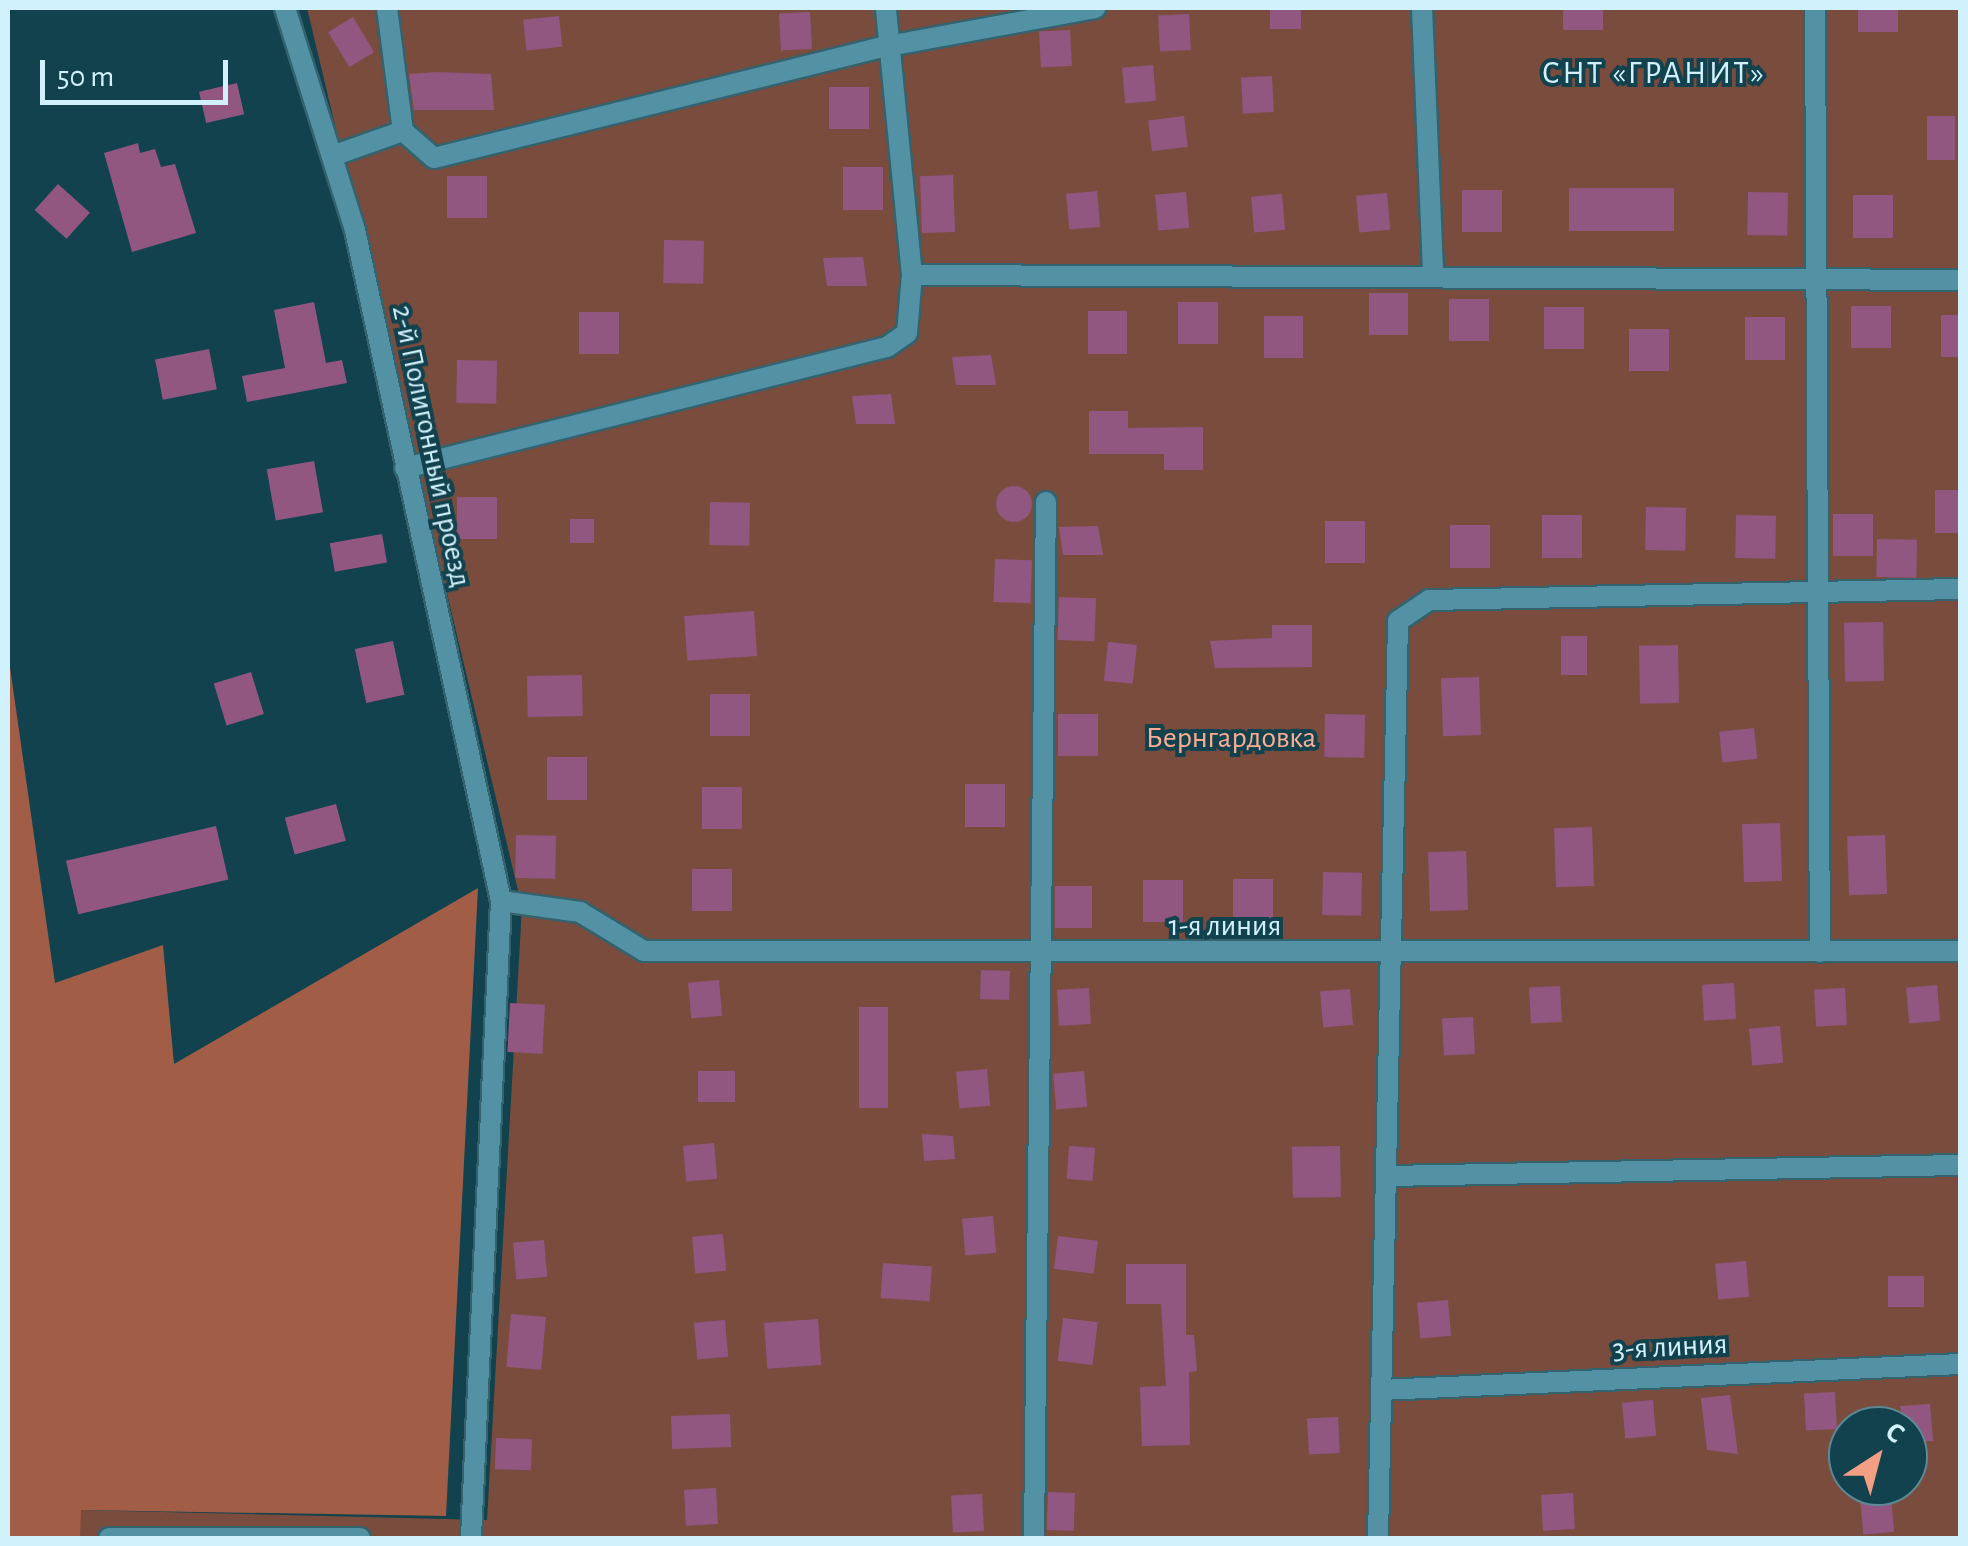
<!DOCTYPE html>
<html>
<head>
<meta charset="utf-8">
<style>
	body { margin:0 }
	#map { position:relative; width:1968px; height:1546px; overflow:hidden; background:#11424e; font-family:"Alegreya Sans",sans-serif }
	div>[style] { position:absolute }
	.green>* { inset:0; background:#794c3e }
	.forest>* { inset:0; background:#a25d47 }
	.building>* { inset:0; background:#925781; transform-origin:0 0 }
	.round { border-radius:50% }
	.roads { filter:drop-shadow(2px 0 #34626d) drop-shadow(-2px 0 #34626d) drop-shadow(0 2px #34626d) drop-shadow(0 -2px #34626d) }
	.minor>* { height:20px; margin:-10px; padding:0 10px; transform-origin:10px; border-radius:10px; background:#5392a5 }
	span { translate:-50% -50%; white-space:nowrap; text-align:center; line-height:1.15; -webkit-text-stroke:8px #11424e; paint-order:stroke }
	.street-label { font-size:30px; color:#d1f1fc }
	.park-label { font-size:30px; color:#fcac92 }
	.neighbourhood-label { font-size:32px; color:#d1f1fc; letter-spacing:2.5px }
	.frame { position:absolute; inset:0; border:10px solid #d1f1fc; pointer-events:none }
	.north { position:absolute; left:1828px; top:1406px; width:100px; height:100px; box-sizing:border-box; background:#11424e; border:2px solid #5e8894; border-radius:50%; rotate:36deg; font-size:28px; font-weight:700; line-height:40px; text-align:center; color:#d1f1fc }
	.north::after { content:''; display:block; margin:auto; width:35px; height:45px; background:#f39f84; clip-path:polygon(50% 0,100% 100%,50% 72%,0 100%) }
	.scale { position:absolute; left:40px; top:60px; width:188px; height:45px; box-sizing:border-box; border:5px solid #d1f1fc; border-top:0; padding-left:12px; font-size:30px; line-height:35px; white-space:nowrap; color:#d1f1fc; -webkit-text-stroke:8px #11424e; paint-order:stroke }
</style>
</head>
<body>
<div id="map">
	<div class="green">
		<div style="clip-path:polygon(evenodd,307px 8px,1960px 8px,1960px 1538px,80px 1538px,80px 1510px,487px 1520px,522px 907px,307px 8px,1848px 1426px,1908px 1426px,1908px 1486px,1848px 1486px,1848px 1426px)"></div>
	</div>
	<div class="forest">
		<div style="clip-path:polygon(8px 653px,55px 983px,163px 945px,174px 1064px,478px 888px,446px 1516px,81px 1510px,80px 1538px,8px 1538px)"></div>
	</div>
	<div class="building">
		<div style="left:1270px;top:8px;width:31px;height:21px"></div>
		<div style="left:1563px;top:8px;width:40px;height:22px"></div>
		<div style="left:1858px;top:8px;width:40px;height:24px"></div>
		<div style="left:810px;top:12px;width:37px;height:31px;rotate:87deg"></div>
		<div style="left:1189px;top:14px;width:36px;height:31px;rotate:87deg"></div>
		<div style="left:559px;top:16px;width:31px;height:36px;rotate:84deg"></div>
		<div style="left:353px;top:17px;width:41px;height:29px;rotate:59deg"></div>
		<div style="left:1070px;top:30px;width:36px;height:31px;rotate:87deg"></div>
		<div style="left:1153px;top:65px;width:36px;height:31px;rotate:85deg"></div>
		<div style="clip-path:polygon(436px 72px,491px 74px,494px 110px,414px 110px,409px 74px)"></div>
		<div style="left:1272px;top:76px;width:36px;height:31px;rotate:87deg"></div>
		<div style="left:237px;top:83px;width:32px;height:39px;rotate:77deg"></div>
		<div style="left:829px;top:87px;width:40px;height:42px"></div>
		<div style="left:1184px;top:116px;width:31px;height:36px;rotate:83deg"></div>
		<div style="left:1927px;top:116px;width:28px;height:44px"></div>
		<div style="clip-path:polygon(138px 143px,140px 153px,155px 149px,161px 167px,175px 164px,196px 233px,132px 252px,104px 153px)"></div>
		<div style="left:843px;top:167px;width:40px;height:43px"></div>
		<div style="left:953px;top:175px;width:57px;height:33px;rotate:88deg"></div>
		<div style="left:447px;top:176px;width:40px;height:42px"></div>
		<div style="left:58px;top:184px;width:43px;height:35px;rotate:42deg"></div>
		<div style="left:1674px;top:188px;width:43px;height:105px;rotate:90deg"></div>
		<div style="left:1462px;top:190px;width:40px;height:42px"></div>
		<div style="left:1097px;top:191px;width:36px;height:31px;rotate:85deg"></div>
		<div style="left:1186px;top:192px;width:36px;height:31px;rotate:85deg"></div>
		<div style="left:1748px;top:192px;width:40px;height:43px;rotate:1deg"></div>
		<div style="left:1387px;top:193px;width:37px;height:31px;rotate:85deg"></div>
		<div style="left:1282px;top:194px;width:36px;height:31px;rotate:85deg"></div>
		<div style="left:1853px;top:195px;width:40px;height:43px"></div>
		<div style="left:664px;top:240px;width:40px;height:43px;rotate:1deg"></div>
		<div style="clip-path:polygon(863px 257px,867px 286px,827px 286px,823px 258px)"></div>
		<div style="left:1369px;top:293px;width:39px;height:42px"></div>
		<div style="left:1449px;top:299px;width:40px;height:42px"></div>
		<div style="clip-path:polygon(314px 302px,326px 363px,342px 360px,347px 383px,247px 402px,242px 376px,285px 368px,274px 310px)"></div>
		<div style="left:1178px;top:302px;width:40px;height:42px"></div>
		<div style="left:1851px;top:306px;width:40px;height:42px"></div>
		<div style="left:1544px;top:307px;width:40px;height:42px"></div>
		<div style="left:1088px;top:311px;width:39px;height:43px"></div>
		<div style="left:579px;top:312px;width:40px;height:42px"></div>
		<div style="left:1941px;top:315px;width:19px;height:42px"></div>
		<div style="left:1264px;top:316px;width:39px;height:42px"></div>
		<div style="left:1745px;top:317px;width:40px;height:43px"></div>
		<div style="left:1629px;top:329px;width:40px;height:42px"></div>
		<div style="left:209px;top:349px;width:41px;height:55px;rotate:79deg"></div>
		<div style="clip-path:polygon(991px 355px,996px 385px,956px 385px,952px 357px)"></div>
		<div style="left:457px;top:360px;width:40px;height:43px;rotate:1deg"></div>
		<div style="clip-path:polygon(891px 394px,895px 424px,856px 424px,852px 396px)"></div>
		<div style="clip-path:polygon(1089px 411px,1128px 411px,1128px 428px,1203px 427px,1203px 470px,1164px 470px,1164px 454px,1089px 454px)"></div>
		<div style="left:314px;top:461px;width:52px;height:48px;rotate:80deg"></div>
		<div class="round" style="left:996px;top:486px;width:36px;height:36px"></div>
		<div style="left:1935px;top:490px;width:25px;height:43px"></div>
		<div style="left:457px;top:497px;width:40px;height:42px"></div>
		<div style="left:710px;top:502px;width:40px;height:43px;rotate:1deg"></div>
		<div style="left:1646px;top:507px;width:40px;height:43px;rotate:1deg"></div>
		<div style="left:1833px;top:514px;width:40px;height:42px"></div>
		<div style="left:1542px;top:515px;width:40px;height:43px"></div>
		<div style="left:1736px;top:515px;width:40px;height:43px;rotate:1deg"></div>
		<div style="left:570px;top:519px;width:24px;height:24px"></div>
		<div style="left:1325px;top:521px;width:40px;height:42px"></div>
		<div style="left:1450px;top:525px;width:40px;height:43px"></div>
		<div style="clip-path:polygon(1098px 526px,1103px 555px,1063px 555px,1059px 527px)"></div>
		<div style="left:382px;top:534px;width:29px;height:53px;rotate:80deg"></div>
		<div style="left:1877px;top:539px;width:40px;height:38px;rotate:1deg"></div>
		<div style="left:995px;top:559px;width:37px;height:43px;rotate:2deg"></div>
		<div style="left:1059px;top:597px;width:37px;height:43px;rotate:2deg"></div>
		<div style="left:754px;top:611px;width:45px;height:70px;rotate:86deg"></div>
		<div style="left:1883px;top:622px;width:59px;height:39px;rotate:89deg"></div>
		<div style="clip-path:polygon(1272px 625px,1312px 625px,1312px 667px,1215px 668px,1210px 641px,1272px 638px)"></div>
		<div style="left:1561px;top:636px;width:26px;height:39px"></div>
		<div style="left:393px;top:641px;width:55px;height:39px;rotate:78deg"></div>
		<div style="left:1108px;top:642px;width:29px;height:39px;rotate:6deg"></div>
		<div style="left:1678px;top:645px;width:58px;height:39px;rotate:89deg"></div>
		<div style="left:251px;top:672px;width:44px;height:39px;rotate:73deg"></div>
		<div style="left:582px;top:675px;width:41px;height:55px;rotate:89deg"></div>
		<div style="left:1479px;top:677px;width:58px;height:38px;rotate:88deg"></div>
		<div style="left:710px;top:694px;width:40px;height:42px"></div>
		<div style="left:1058px;top:714px;width:40px;height:42px"></div>
		<div style="left:1325px;top:714px;width:40px;height:43px;rotate:1deg"></div>
		<div style="left:1754px;top:728px;width:31px;height:35px;rotate:84deg"></div>
		<div style="left:547px;top:757px;width:40px;height:43px"></div>
		<div style="left:965px;top:784px;width:40px;height:43px"></div>
		<div style="left:702px;top:787px;width:40px;height:42px"></div>
		<div style="left:336px;top:804px;width:38px;height:53px;rotate:75deg"></div>
		<div style="left:1780px;top:823px;width:58px;height:38px;rotate:88deg"></div>
		<div style="left:216px;top:826px;width:55px;height:154px;rotate:77deg"></div>
		<div style="left:1592px;top:827px;width:59px;height:38px;rotate:88deg"></div>
		<div style="left:516px;top:835px;width:40px;height:43px;rotate:1deg"></div>
		<div style="left:1885px;top:835px;width:59px;height:38px;rotate:88deg"></div>
		<div style="left:1466px;top:851px;width:59px;height:38px;rotate:88deg"></div>
		<div style="left:692px;top:869px;width:40px;height:42px"></div>
		<div style="left:1323px;top:872px;width:39px;height:43px;rotate:1deg"></div>
		<div style="left:1233px;top:879px;width:40px;height:43px"></div>
		<div style="left:1143px;top:880px;width:40px;height:42px"></div>
		<div style="left:1055px;top:886px;width:37px;height:42px"></div>
		<div style="left:981px;top:970px;width:29px;height:29px;rotate:2deg"></div>
		<div style="left:719px;top:980px;width:36px;height:31px;rotate:85deg"></div>
		<div style="left:1734px;top:983px;width:36px;height:32px;rotate:87deg"></div>
		<div style="left:1937px;top:985px;width:36px;height:31px;rotate:85deg"></div>
		<div style="left:1560px;top:986px;width:36px;height:31px;rotate:87deg"></div>
		<div style="left:1089px;top:988px;width:36px;height:32px;rotate:87deg"></div>
		<div style="left:1845px;top:988px;width:37px;height:31px;rotate:87deg"></div>
		<div style="left:1350px;top:989px;width:36px;height:30px;rotate:85deg"></div>
		<div style="left:510px;top:1003px;width:35px;height:49px;rotate:3deg"></div>
		<div style="left:859px;top:1007px;width:29px;height:101px"></div>
		<div style="left:1473px;top:1017px;width:37px;height:31px;rotate:87deg"></div>
		<div style="left:1780px;top:1026px;width:37px;height:31px;rotate:85deg"></div>
		<div style="left:987px;top:1069px;width:37px;height:31px;rotate:85deg"></div>
		<div style="left:698px;top:1071px;width:37px;height:31px"></div>
		<div style="left:1084px;top:1071px;width:36px;height:31px;rotate:85deg"></div>
		<div style="clip-path:polygon(922px 1134px,953px 1136px,955px 1159px,924px 1161px)"></div>
		<div style="left:714px;top:1143px;width:36px;height:31px;rotate:85deg"></div>
		<div style="left:1069px;top:1146px;width:26px;height:33px;rotate:4deg"></div>
		<div style="left:1340px;top:1146px;width:51px;height:48px;rotate:89deg"></div>
		<div style="left:993px;top:1216px;width:37px;height:31px;rotate:85deg"></div>
		<div style="left:723px;top:1234px;width:37px;height:31px;rotate:85deg"></div>
		<div style="left:1058px;top:1236px;width:40px;height:33px;rotate:7deg"></div>
		<div style="left:544px;top:1240px;width:37px;height:31px;rotate:85deg"></div>
		<div style="left:1746px;top:1261px;width:36px;height:31px;rotate:85deg"></div>
		<div style="left:883px;top:1263px;width:49px;height:35px;rotate:4deg"></div>
		<div style="clip-path:polygon(1126px 1264px,1186px 1264px,1186px 1335px,1194px 1335px,1197px 1371px,1189px 1372px,1190px 1445px,1142px 1446px,1140px 1387px,1166px 1386px,1161px 1304px,1126px 1304px)"></div>
		<div style="left:1888px;top:1276px;width:36px;height:31px"></div>
		<div style="left:1448px;top:1300px;width:36px;height:31px;rotate:85deg"></div>
		<div style="left:511px;top:1314px;width:35px;height:53px;rotate:5deg"></div>
		<div style="left:1063px;top:1318px;width:35px;height:43px;rotate:7deg"></div>
		<div style="left:818px;top:1319px;width:46px;height:54px;rotate:86deg"></div>
		<div style="left:725px;top:1320px;width:37px;height:31px;rotate:85deg"></div>
		<div style="left:1835px;top:1392px;width:37px;height:31px;rotate:87deg"></div>
		<div style="clip-path:polygon(1730px 1395px,1738px 1454px,1707px 1450px,1701px 1398px)"></div>
		<div style="left:1653px;top:1400px;width:36px;height:31px;rotate:85deg"></div>
		<div style="clip-path:polygon(1930px 1404px,1933px 1441px,1908px 1442px,1900px 1406px)"></div>
		<div style="left:730px;top:1414px;width:33px;height:59px;rotate:88deg"></div>
		<div style="left:1338px;top:1417px;width:36px;height:31px;rotate:87deg"></div>
		<div style="left:496px;top:1438px;width:36px;height:31px;rotate:2deg"></div>
		<div style="left:716px;top:1488px;width:36px;height:32px;rotate:87deg"></div>
		<div style="left:1048px;top:1492px;width:27px;height:38px;rotate:2deg"></div>
		<div style="left:1573px;top:1493px;width:36px;height:32px;rotate:87deg"></div>
		<div style="left:982px;top:1494px;width:37px;height:31px;rotate:87deg"></div>
		<div style="left:1891px;top:1496px;width:36px;height:31px;rotate:85deg"></div>
	</div>
	<div class="roads">
		<div class="minor">
			<div style="left:285px;top:8px;width:233px;rotate:72.5deg"></div>
			<div style="left:355px;top:230px;width:687px;rotate:77.72deg"></div>
			<div style="left:501px;top:901px;width:638px;rotate:92.7deg"></div>
			<div style="left:387px;top:8px;width:124px;rotate:82.6deg"></div>
			<div style="left:403px;top:131px;width:41px;rotate:41.1deg"></div>
			<div style="left:434px;top:158px;width:468px;rotate:-13.9deg"></div>
			<div style="left:888px;top:46px;width:211px;rotate:-10.4deg"></div>
			<div style="left:1422px;top:8px;width:267px;rotate:87.6deg"></div>
			<div style="left:1815px;top:8px;width:944px;rotate:89.7deg"></div>
			<div style="left:332px;top:156px;width:75px;rotate:-19.4deg"></div>
			<div style="left:912px;top:275px;width:1048px;rotate:0.27deg"></div>
			<div style="left:405px;top:468px;width:497px;rotate:-14.1deg"></div>
			<div style="left:887px;top:347px;width:24px;rotate:-35deg"></div>
			<div style="left:907px;top:333px;width:58px;rotate:-85.1deg"></div>
			<div style="left:912px;top:275px;width:268px;rotate:-95.6deg"></div>
			<div style="left:501px;top:901px;width:80px;rotate:7.9deg"></div>
			<div style="left:580px;top:912px;width:75px;rotate:31.4deg"></div>
			<div style="left:644px;top:951px;width:1316px"></div>
			<div style="left:1387px;top:1176px;width:573px;rotate:-1.1deg"></div>
			<div style="left:1381px;top:1390px;width:580px;rotate:-2.57deg"></div>
			<div style="left:109px;top:1538px;width:251px"></div>
			<div style="left:1034px;top:1538px;width:1036px;rotate:-89.34deg"></div>
			<div style="left:1378px;top:1538px;width:917px;rotate:-88.75deg"></div>
			<div style="left:1398px;top:621px;width:37px;rotate:-34deg"></div>
			<div style="left:1429px;top:600px;width:531px;rotate:-1.19deg"></div>
		</div>
	</div>
	<div class="street-label">
		<span style="left:431px;top:446px;rotate:78deg">2-й Полигонный проезд</span>
		<span style="left:1225px;top:926px">1-я линия</span>
		<span style="left:1670px;top:1347px;rotate:-3deg">3-я линия</span>
	</div>
	<div class="park-label">
		<span style="left:1231px;top:738px">Бернгардовка</span>
	</div>
	<div class="neighbourhood-label">
		<span style="left:1654px;top:73px">СНТ «ГРАНИТ»</span>
	</div>
	<div class="frame"></div>
	<div class="north">С</div>
	<div class="scale">50 m</div>
</div>
</body>
</html>
